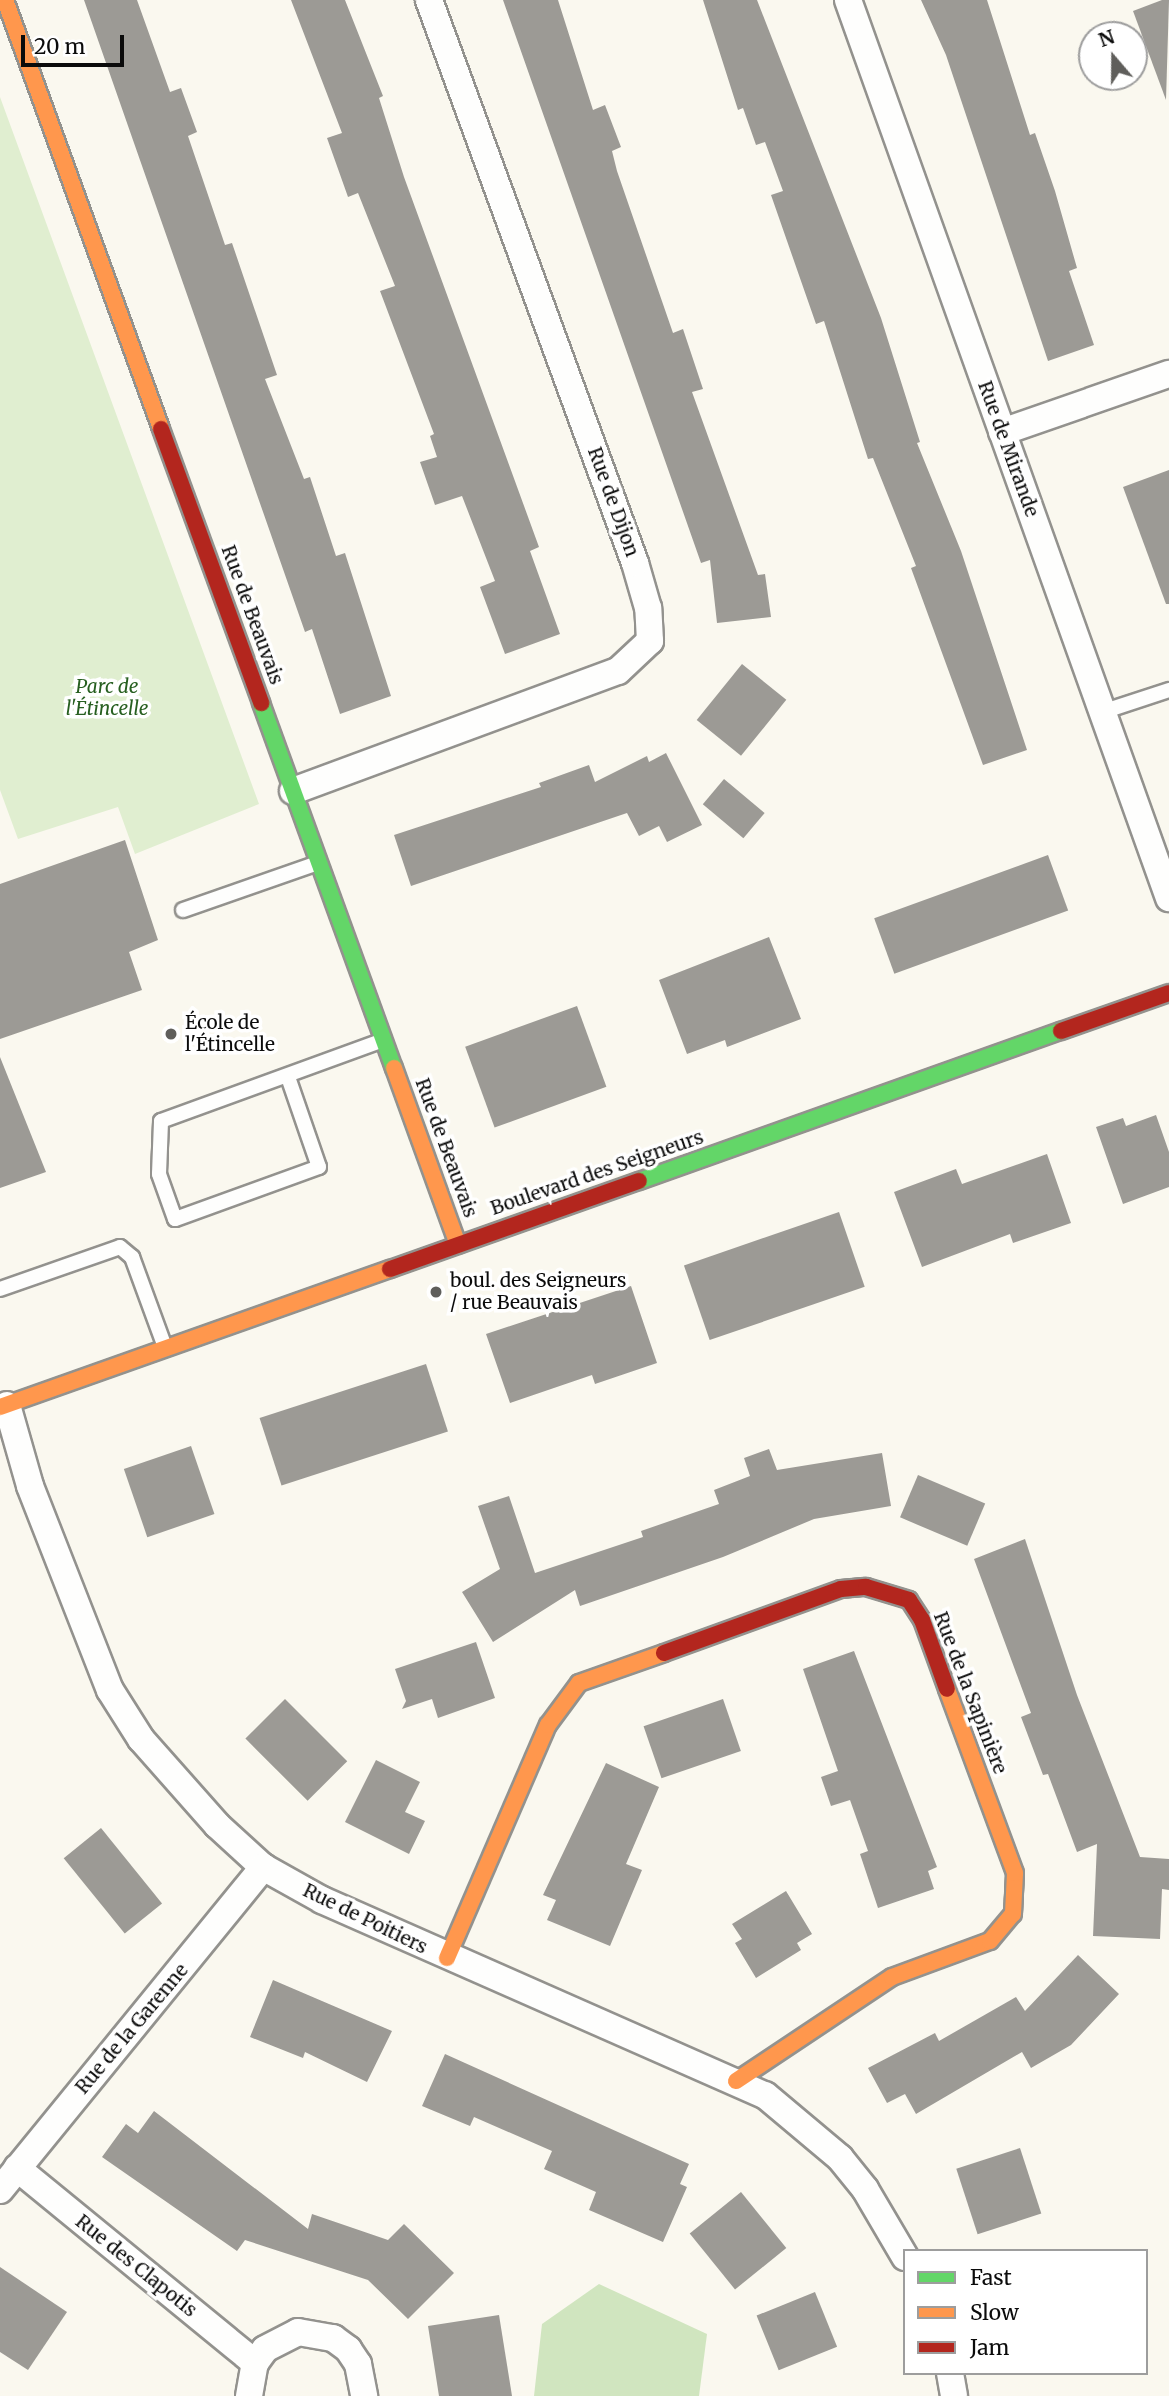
<!DOCTYPE html>
<html>
<head>
<meta charset="utf-8">
<style>
	body { margin:0 }
	#map { position:relative; width:1169px; height:2396px; overflow:hidden; background:#faf8ef; font-family:Merriweather,serif }
	div>[style] { position:absolute }
	.green>* { inset:0; background:#e0eed0 }
	.forest>* { inset:0; background:#d0e5bf }
	.building>* { inset:0; background:#9c9a95; transform-origin:0 0 }
	.roads { filter:drop-shadow(2px 0 #93928e) drop-shadow(-2px 0 #93928e) drop-shadow(0 2px #93928e) drop-shadow(0 -2px #93928e) }
	.lane>* { height:14px; margin:-7px; padding:0 7px; transform-origin:7px; border-radius:7px; background:#fefefd }
	.street>* { height:26px; margin:-13px; padding:0 13px; transform-origin:13px; border-radius:13px; background:#fefefd }
	.fast>* { height:16px; margin:-8px; padding:0 8px; transform-origin:8px; border-radius:8px; background:#63d668 }
	.slow>* { height:16px; margin:-8px; padding:0 8px; transform-origin:8px; border-radius:8px; background:#ff974d }
	.jam>* { height:16px; margin:-8px; padding:0 8px; transform-origin:8px; border-radius:8px; background:#b3261e }
	.dots>* { width:19px; height:19px; translate:-50% -50%; box-sizing:border-box; border:4px solid #fff; border-radius:50% }
	span { translate:-50% -50%; white-space:nowrap; text-align:center; line-height:1.15; -webkit-text-stroke:7px #fff; paint-order:stroke }
	.street-label { font-size:19px; color:#0b0b0b }
	.park-label { font-size:19px; color:#275f20; font-style:italic }
	.poi-label { font-size:19px; color:#0b0b0b }
	.left { translate:0 -50%; text-align:left }
	.legend { position:absolute; left:903px; top:2249px; width:245px; height:126px; box-sizing:border-box; background:#fff; border:2px solid #9d9d9d; margin:0; padding:9px 12px; list-style:none; font-size:21px; color:#0b0b0b }
	.legend li { display:flex; align-items:center; gap:14px; height:35px }
	.legend b { width:35px; border:2px solid #9d9d9d }
	.north { position:absolute; left:1078px; top:21px; width:70px; height:70px; box-sizing:border-box; background:#fff; border:2px solid #9d9d9d; border-radius:50%; rotate:340deg; font-size:19px; font-weight:700; line-height:28px; text-align:center; color:#0b0b0b }
	.north::after { content:''; display:block; margin:auto; width:24px; height:32px; background:#5f5e5b; clip-path:polygon(50% 0,100% 100%,50% 72%,0 100%) }
	.scale { position:absolute; left:21px; top:35px; width:103px; height:32px; box-sizing:border-box; border:4px solid #0b0b0b; border-top:0; padding-left:9px; font-size:21px; line-height:24px; white-space:nowrap; color:#0b0b0b; -webkit-text-stroke:5px #fff; paint-order:stroke }
</style>
</head>
<body>
<div id="map">
	<div class="green">
		<div style="clip-path:polygon(0 97px,259px 804px,135px 854px,118px 807px,18px 839px,0 790px)"></div>
	</div>
	<div class="forest">
		<div style="clip-path:polygon(599px 2284px,707px 2334px,699px 2396px,534px 2396px,542px 2324px)"></div>
	</div>
	<div class="building">
		<div style="clip-path:polygon(84px 0,137px 0,170px 92px,181px 88px,197px 132px,188px 136px,225px 245px,232px 243px,277px 375px,265px 379px,304px 479px,310px 477px,336px 556px,345px 553px,391px 696px,340px 714px,312px 629px,305px 632px)"></div>
		<div style="clip-path:polygon(291px 0,345px 0,383px 96px,379px 98px,404px 177px,539px 547px,530px 551px,560px 634px,505px 654px,480px 587px,495px 581px,462px 496px,435px 505px,420px 462px,437px 457px,430px 436px,434px 434px,380px 291px,395px 286px,358px 193px,348px 197px,327px 138px,342px 133px)"></div>
		<div style="clip-path:polygon(503px 0,558px 0,593px 110px,605px 105px,621px 147px,612px 151px,617px 171px,673px 333px,683px 329px,703px 389px,692px 392px,758px 575px,765px 574px,771px 617px,717px 623px,710px 560px,701px 563px)"></div>
		<div style="clip-path:polygon(703px 0,757px 0,881px 318px,920px 442px,917px 443px,961px 551px,1027px 750px,983px 765px,911px 568px,916px 566px,873px 458px,868px 459px,824px 321px,816px 324px,771px 195px,783px 191px,765px 142px,756px 145px,743px 108px,738px 110px)"></div>
		<div style="clip-path:polygon(921px 0,987px 0,1030px 135px,1035px 133px,1055px 191px,1077px 268px,1069px 271px,1094px 345px,1048px 361px,946px 55px)"></div>
		<div style="clip-path:polygon(1162px 0,1169px 0,1166px 100px,1133px 11px)"></div>
		<div style="clip-path:polygon(1169px 470px,1169px 604px,1166px 604px,1123px 487px)"></div>
		<div style="left:742px;top:664px;width:57px;height:72px;rotate:39deg"></div>
		<div style="clip-path:polygon(666px 753px,702px 825px,667px 842px,659px 826px,639px 836px,627px 813px,411px 886px,394px 835px,541px 787px,539px 783px,589px 765px,595px 782px,647px 756px,649px 762px)"></div>
		<div style="left:724px;top:779px;width:53px;height:33px;rotate:40deg"></div>
		<div style="clip-path:polygon(125px 840px,158px 940px,129px 952px,142px 990px,0 1039px,0 884px)"></div>
		<div style="left:1048px;top:855px;width:59px;height:185px;rotate:70deg"></div>
		<div style="clip-path:polygon(769px 937px,801px 1019px,727px 1047px,725px 1040px,687px 1054px,659px 980px)"></div>
		<div style="left:577px;top:1006px;width:86px;height:119px;rotate:70deg"></div>
		<div style="clip-path:polygon(0 1057px,46px 1172px,0 1188px)"></div>
		<div style="clip-path:polygon(1156px 1115px,1169px 1152px,1169px 1187px,1123px 1204px,1096px 1127px,1123px 1118px,1126px 1126px)"></div>
		<div style="clip-path:polygon(1047px 1154px,1071px 1223px,1013px 1243px,1010px 1234px,922px 1267px,894px 1192px,956px 1169px,962px 1184px)"></div>
		<div style="left:839px;top:1212px;width:79px;height:164px;rotate:71deg"></div>
		<div style="clip-path:polygon(631px 1286px,657px 1363px,595px 1384px,592px 1375px,510px 1403px,486px 1334px)"></div>
		<div style="left:426px;top:1364px;width:71px;height:175px;rotate:72deg"></div>
		<div style="left:191px;top:1446px;width:72px;height:71px;rotate:71deg"></div>
		<div style="clip-path:polygon(769px 1449px,777px 1470px,882px 1453px,891px 1506px,814px 1519px,723px 1557px,580px 1606px,575px 1590px,493px 1642px,462px 1592px,500px 1569px,478px 1506px,509px 1496px,535px 1573px,643px 1537px,641px 1531px,719px 1504px,714px 1490px,750px 1476px,744px 1458px)"></div>
		<div style="left:918px;top:1475px;width:73px;height:46px;rotate:23deg"></div>
		<div style="clip-path:polygon(1025px 1539px,1077px 1695px,1140px 1857px,1169px 1859px,1169px 1890px,1162px 1889px,1160px 1939px,1093px 1936px,1097px 1844px,1077px 1852px,1048px 1774px,1043px 1775px,1021px 1717px,1031px 1713px,974px 1559px)"></div>
		<div style="clip-path:polygon(476px 1642px,495px 1698px,438px 1718px,432px 1699px,402px 1709px,406px 1701px,395px 1669px)"></div>
		<div style="clip-path:polygon(854px 1651px,937px 1867px,928px 1871px,934px 1889px,878px 1908px,860px 1854px,868px 1851px,850px 1800px,831px 1806px,821px 1777px,838px 1771px,803px 1669px)"></div>
		<div style="left:285px;top:1699px;width:88px;height:56px;rotate:45deg"></div>
		<div style="left:723px;top:1699px;width:55px;height:84px;rotate:71deg"></div>
		<div style="clip-path:polygon(376px 1760px,420px 1782px,405px 1812px,425px 1821px,409px 1854px,345px 1822px)"></div>
		<div style="clip-path:polygon(606px 1763px,659px 1787px,626px 1864px,642px 1870px,610px 1946px,547px 1920px,556px 1900px,543px 1895px)"></div>
		<div style="left:101px;top:1828px;width:97px;height:48px;rotate:51deg"></div>
		<div style="clip-path:polygon(786px 1891px,812px 1934px,797px 1943px,801px 1950px,756px 1978px,735px 1943px,742px 1939px,732px 1924px)"></div>
		<div style="clip-path:polygon(1078px 1955px,1119px 1994px,1071px 2045px,1031px 2068px,1022px 2052px,916px 2114px,905px 2094px,887px 2103px,868px 2068px,935px 2033px,939px 2041px,1016px 1997px,1025px 2011px)"></div>
		<div style="clip-path:polygon(273px 1980px,392px 2031px,367px 2082px,305px 2052px,303px 2058px,250px 2037px)"></div>
		<div style="clip-path:polygon(445px 2054px,689px 2164px,680px 2184px,687px 2187px,663px 2242px,589px 2210px,596px 2192px,544px 2169px,552px 2151px,474px 2117px,470px 2126px,422px 2106px)"></div>
		<div style="clip-path:polygon(154px 2111px,308px 2229px,312px 2214px,388px 2240px,404px 2224px,454px 2273px,408px 2319px,368px 2280px,245px 2240px,237px 2251px,102px 2157px,126px 2124px,138px 2133px)"></div>
		<div style="left:1020px;top:2148px;width:69px;height:67px;rotate:72deg"></div>
		<div style="left:741px;top:2192px;width:72px;height:66px;rotate:51deg"></div>
		<div style="clip-path:polygon(0 2267px,67px 2312px,28px 2370px,0 2352px)"></div>
		<div style="left:815px;top:2292px;width:59px;height:63px;rotate:68deg"></div>
		<div style="clip-path:polygon(499px 2315px,512px 2396px,439px 2396px,428px 2326px)"></div>
	</div>
	<div class="roads">
		<div class="lane">
			<div style="left:1102px;top:712px;width:71px;rotate:-18.2deg"></div>
			<div style="left:183px;top:910px;width:143px;rotate:-19.2deg"></div>
			<div style="left:288px;top:1077px;width:95px;rotate:71deg"></div>
			<div style="left:319px;top:1167px;width:153px;rotate:160.1deg"></div>
			<div style="left:175px;top:1219px;width:48px;rotate:-109.6deg"></div>
			<div style="left:159px;top:1174px;width:53px;rotate:-87.8deg"></div>
			<div style="left:161px;top:1121px;width:236px;rotate:-20deg"></div>
			<div style="left:0;top:1289px;width:127px;rotate:-19.3deg"></div>
			<div style="left:120px;top:1247px;width:16px;rotate:40deg"></div>
			<div style="left:132px;top:1257px;width:96px;rotate:69.9deg"></div>
		</div>
		<div class="street">
			<div style="left:848px;top:0;width:954px;rotate:70.33deg"></div>
			<div style="left:1002px;top:432px;width:177px;rotate:-19.2deg"></div>
			<div style="left:293px;top:791px;width:346px;rotate:-20.3deg"></div>
			<div style="left:618px;top:671px;width:44px;rotate:-43.2deg"></div>
			<div style="left:650px;top:641px;width:33px;rotate:-93deg"></div>
			<div style="left:648px;top:608px;width:47px;rotate:-106.1deg"></div>
			<div style="left:635px;top:563px;width:600px;rotate:-110.1deg"></div>
			<div style="left:7px;top:1405px;width:84px;rotate:74.1deg"></div>
			<div style="left:30px;top:1486px;width:219px;rotate:68.6deg"></div>
			<div style="left:110px;top:1690px;width:58px;rotate:57.7deg"></div>
			<div style="left:141px;top:1739px;width:115px;rotate:48.5deg"></div>
			<div style="left:217px;top:1825px;width:62px;rotate:42.4deg"></div>
			<div style="left:263px;top:1867px;width:68px;rotate:29.2deg"></div>
			<div style="left:322px;top:1900px;width:484px;rotate:23.8deg"></div>
			<div style="left:765px;top:2095px;width:98px;rotate:40deg"></div>
			<div style="left:840px;top:2158px;width:40px;rotate:51deg"></div>
			<div style="left:865px;top:2189px;width:79px;rotate:59.5deg"></div>
			<div style="left:17px;top:2168px;width:308px;rotate:39.3deg"></div>
			<div style="left:0;top:2190px;width:417px;rotate:-50.8deg"></div>
			<div style="left:950px;top:2373px;width:23px;rotate:80deg"></div>
			<div style="left:249px;top:2396px;width:34px;rotate:-80deg"></div>
			<div style="left:255px;top:2363px;width:17px;rotate:-54deg"></div>
			<div style="left:265px;top:2349px;width:37px;rotate:-27deg"></div>
			<div style="left:298px;top:2332px;width:36px;rotate:10deg"></div>
			<div style="left:333px;top:2338px;width:19px;rotate:36deg"></div>
			<div style="left:348px;top:2349px;width:18px;rotate:56deg"></div>
			<div style="left:358px;top:2364px;width:33px;rotate:79deg"></div>
		</div>
		<div class="fast">
			<div style="left:261px;top:703px;width:388px;rotate:70deg"></div>
			<div style="left:639px;top:1181px;width:448px;rotate:-19.6deg"></div>
		</div>
		<div class="slow">
			<div style="left:5px;top:0;width:456px;rotate:70deg"></div>
			<div style="left:394px;top:1068px;width:188px;rotate:70.1deg"></div>
			<div style="left:0;top:1407px;width:414px;rotate:-19.5deg"></div>
			<div style="left:447px;top:1958px;width:254px;rotate:-66.6deg"></div>
			<div style="left:548px;top:1725px;width:52px;rotate:-53.6deg"></div>
			<div style="left:579px;top:1683px;width:90px;rotate:-19.4deg"></div>
			<div style="left:736px;top:2081px;width:187px;rotate:-33.7deg"></div>
			<div style="left:892px;top:1977px;width:104px;rotate:-20.2deg"></div>
			<div style="left:990px;top:1941px;width:35px;rotate:-50deg"></div>
			<div style="left:1013px;top:1914px;width:41px;rotate:-87.2deg"></div>
			<div style="left:1015px;top:1873px;width:196px;rotate:-110.3deg"></div>
		</div>
		<div class="jam">
			<div style="left:161px;top:429px;width:292px;rotate:69.9deg"></div>
			<div style="left:1061px;top:1031px;width:114px;rotate:-19.4deg"></div>
			<div style="left:390px;top:1269px;width:264px;rotate:-19.5deg"></div>
			<div style="left:664px;top:1653px;width:188px;rotate:-19.9deg"></div>
			<div style="left:841px;top:1589px;width:25px;rotate:-5deg"></div>
			<div style="left:866px;top:1587px;width:45px;rotate:16.8deg"></div>
			<div style="left:909px;top:1600px;width:24px;rotate:57deg"></div>
			<div style="left:922px;top:1620px;width:73px;rotate:70.1deg"></div>
		</div>
	</div>
	<div class="dots">
		<div style="left:171px;top:1034px;background:#5f5e5b"></div>
		<div style="left:436px;top:1292px;background:#5f5e5b"></div>
	</div>
	<div class="street-label">
		<span style="left:1008px;top:449px;rotate:70deg">Rue de Mirande</span>
		<span style="left:613px;top:502px;rotate:70deg">Rue de Dijon</span>
		<span style="left:252px;top:615px;rotate:70deg">Rue de Beauvais</span>
		<span style="left:446px;top:1148px;rotate:70deg">Rue de Beauvais</span>
		<span style="left:597px;top:1173px;rotate:-19deg">Boulevard des Seigneurs</span>
		<span style="left:970px;top:1693px;rotate:69deg">Rue de la Sapinière</span>
		<span style="left:365px;top:1919px;rotate:26deg">Rue de Poitiers</span>
		<span style="left:132px;top:2029px;rotate:-50deg">Rue de la Garenne</span>
		<span style="left:136px;top:2266px;rotate:39deg">Rue des Clapotis</span>
	</div>
	<div class="park-label">
		<span style="left:107px;top:698px">Parc de<br>l'Étincelle</span>
	</div>
	<div class="poi-label">
		<span class="left" style="left:185px;top:1034px">École de<br>l'Étincelle</span>
		<span class="left" style="left:450px;top:1292px">boul. des Seigneurs<br>/ rue Beauvais</span>
	</div>
	<ul class="legend">
	<li><b style="height:9px;background:#63d668"></b>Fast</li>
	<li><b style="height:9px;background:#ff974d"></b>Slow</li>
	<li><b style="height:9px;background:#b3261e"></b>Jam</li>
	</ul>
	<div class="north">N</div>
	<div class="scale">20 m</div>
</div>
</body>
</html>
